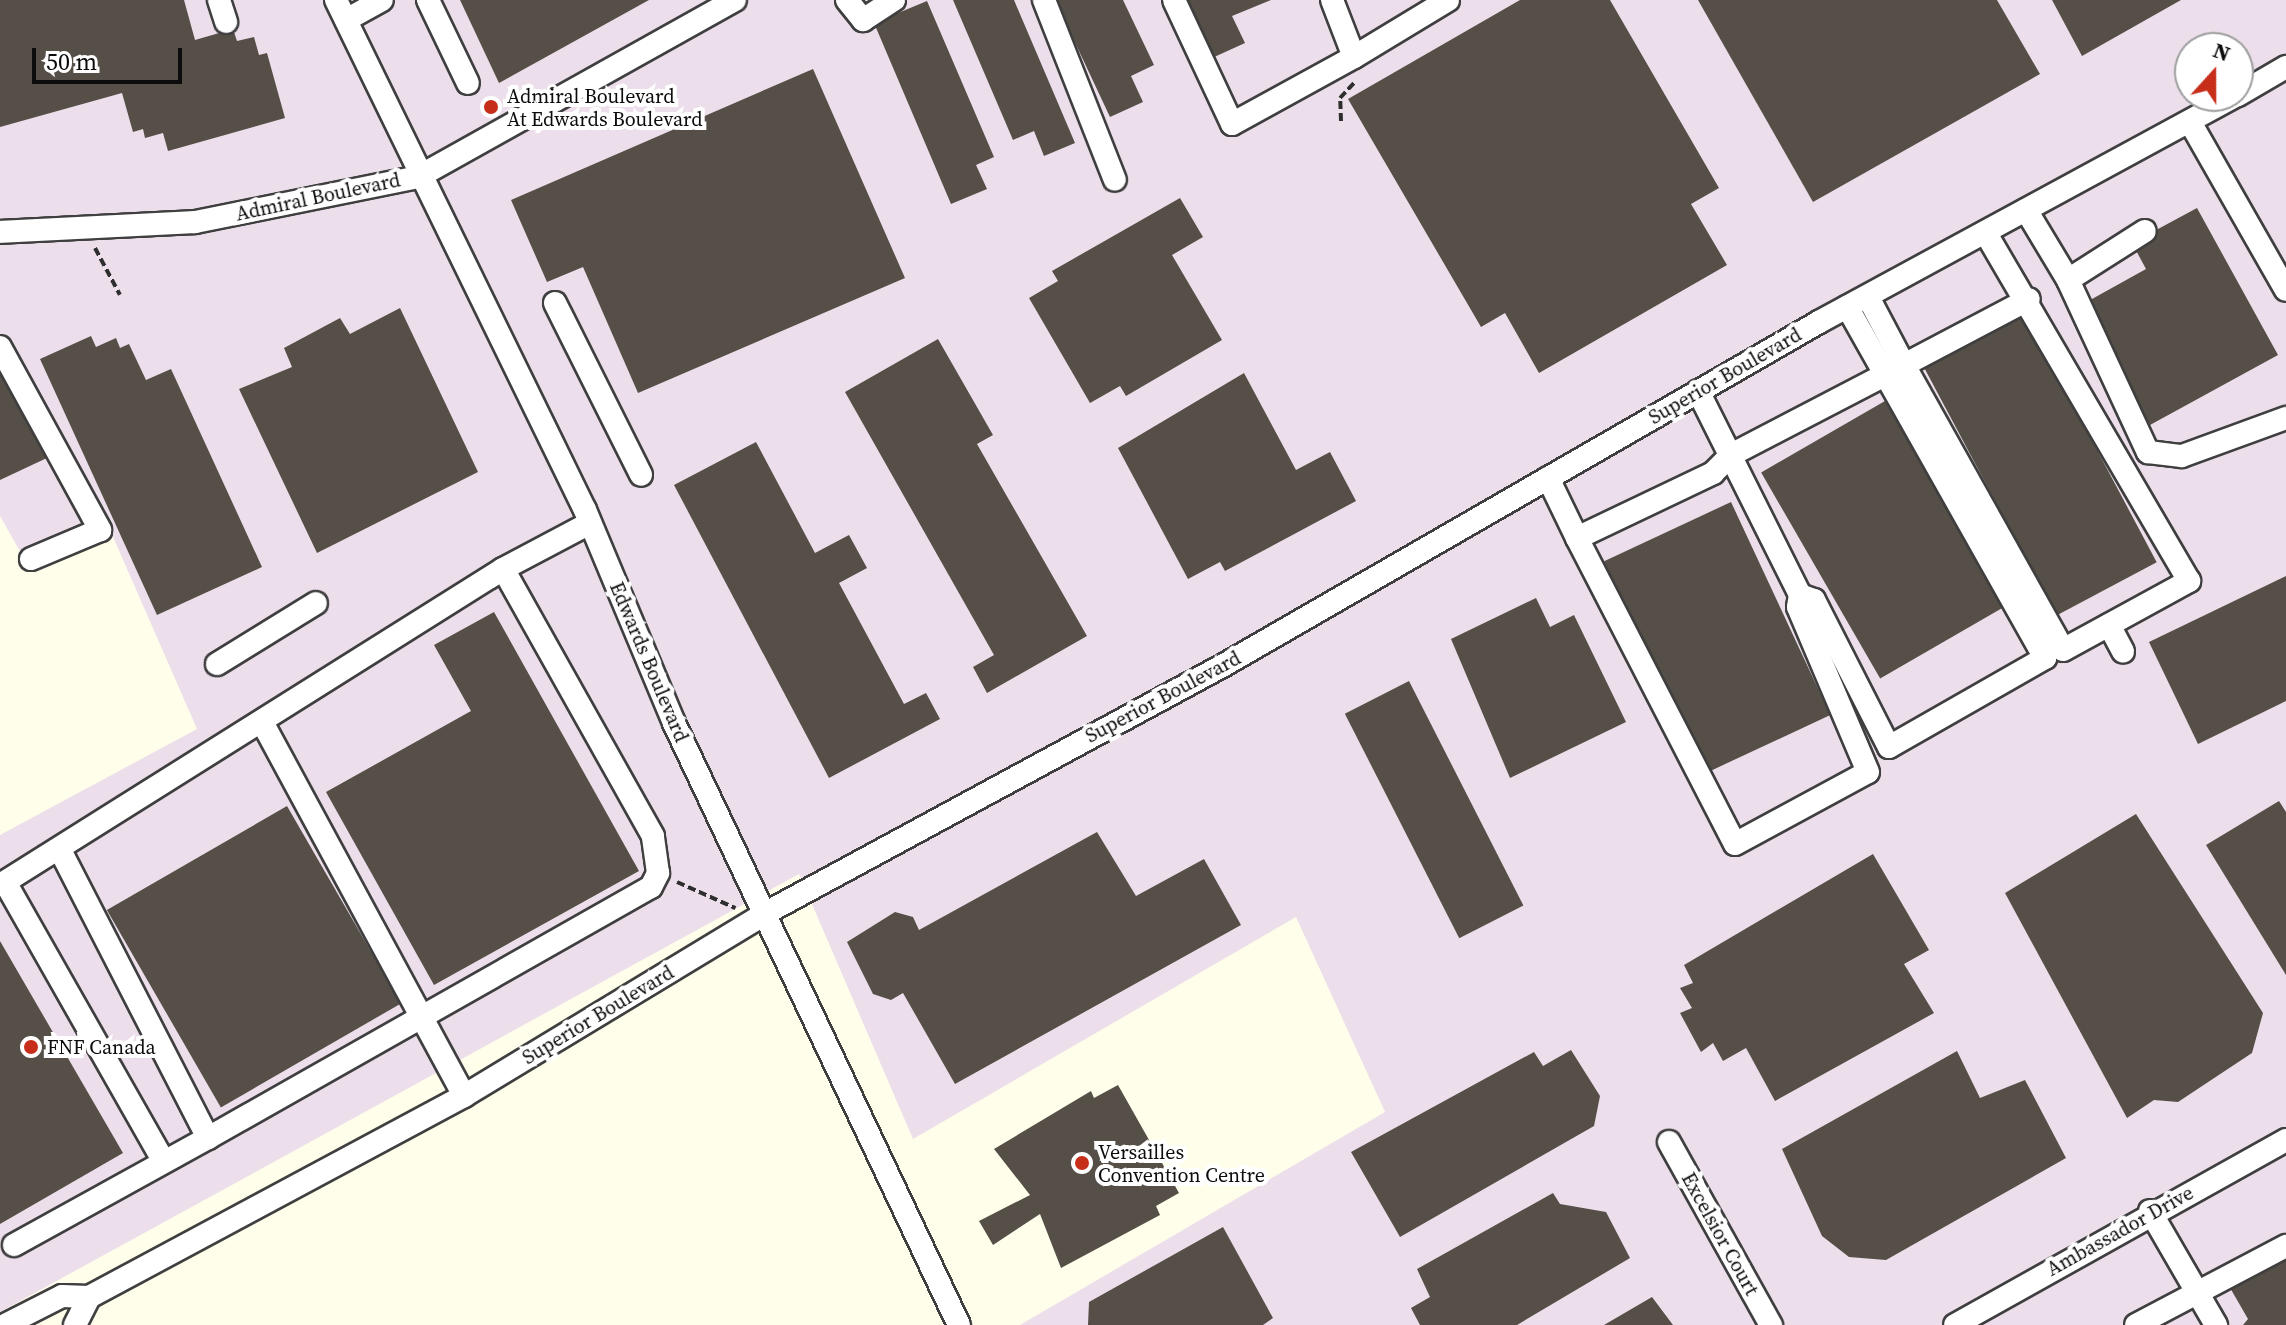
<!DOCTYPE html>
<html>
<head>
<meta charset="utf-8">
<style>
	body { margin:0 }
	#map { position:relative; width:2286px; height:1325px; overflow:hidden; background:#fffeeb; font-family:"Source Serif 4",serif }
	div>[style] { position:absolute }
	.industrial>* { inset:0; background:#ecdfeb }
	.building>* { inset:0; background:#554f47; transform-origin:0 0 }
	.path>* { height:4px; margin-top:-2px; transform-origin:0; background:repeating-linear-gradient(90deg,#2e2e2e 0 8px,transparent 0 12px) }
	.roads { filter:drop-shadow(2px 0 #3f3f3f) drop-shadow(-2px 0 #3f3f3f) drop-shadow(0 2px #3f3f3f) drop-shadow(0 -2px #3f3f3f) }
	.minor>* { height:22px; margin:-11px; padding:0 11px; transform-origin:11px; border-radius:11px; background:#fff }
	.dots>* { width:22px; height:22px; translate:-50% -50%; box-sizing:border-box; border:4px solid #fff; border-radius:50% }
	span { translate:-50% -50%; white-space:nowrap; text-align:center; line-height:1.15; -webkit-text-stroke:8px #fff; paint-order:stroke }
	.poi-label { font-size:20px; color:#0c0c0c }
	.left { translate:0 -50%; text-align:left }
	.street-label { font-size:20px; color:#0c0c0c }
	.north { position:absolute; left:2174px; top:32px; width:80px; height:80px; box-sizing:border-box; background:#fff; border:2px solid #9e9e9e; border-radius:50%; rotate:21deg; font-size:22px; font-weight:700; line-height:32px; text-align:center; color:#0c0c0c }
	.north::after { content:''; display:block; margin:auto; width:28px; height:36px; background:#c62e19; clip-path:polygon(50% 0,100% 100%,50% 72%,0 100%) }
	.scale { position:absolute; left:32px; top:48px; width:150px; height:36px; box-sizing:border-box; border:4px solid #0c0c0c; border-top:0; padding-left:10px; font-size:24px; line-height:28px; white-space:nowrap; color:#0c0c0c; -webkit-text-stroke:6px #fff; paint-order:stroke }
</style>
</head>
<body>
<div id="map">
	<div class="industrial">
		<div style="clip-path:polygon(evenodd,0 0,2286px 0,2286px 1325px,1020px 1325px,1385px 1112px,1296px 917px,913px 1139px,799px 874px,0 1312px,0 835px,197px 729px,110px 530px,26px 562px,0 516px,0 0,2190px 48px,2238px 48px,2238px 96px,2190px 96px,2190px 48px)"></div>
	</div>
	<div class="building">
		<div style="clip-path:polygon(0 0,184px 0,195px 40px,233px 29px,237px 41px,254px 37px,259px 55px,267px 53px,285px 118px,168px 151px,163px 133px,145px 138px,143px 129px,133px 132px,122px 93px,0 127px)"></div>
		<div style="clip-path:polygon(460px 0,649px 0,499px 83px)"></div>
		<div style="clip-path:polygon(953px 0,1014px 0,1075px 143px,1044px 156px,1034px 131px,1013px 140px)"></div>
		<div style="clip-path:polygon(1055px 0,1123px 0,1154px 65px,1131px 76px,1143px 102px,1110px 117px)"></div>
		<div style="clip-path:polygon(1188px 0,1271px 0,1232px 16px,1245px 43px,1212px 58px)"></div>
		<div style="clip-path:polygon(1520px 0,1610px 0,1719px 188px,1691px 204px,1727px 265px,1539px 373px,1505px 313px,1481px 327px,1348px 99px)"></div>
		<div style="clip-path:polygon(1698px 0,1997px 0,2040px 74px,1813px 202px)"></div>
		<div style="clip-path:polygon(2052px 0,2181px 0,2082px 56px)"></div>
		<div style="clip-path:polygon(927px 1px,994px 157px,976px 165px,987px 189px,951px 204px,874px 23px)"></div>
		<div style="clip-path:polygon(813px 69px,905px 278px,638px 393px,583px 267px,547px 282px,511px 200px)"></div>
		<div style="clip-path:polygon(1180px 198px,1203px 237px,1172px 255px,1222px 340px,1126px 396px,1120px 386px,1090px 403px,1029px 298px,1058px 281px,1052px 271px)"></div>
		<div style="clip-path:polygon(2197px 208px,2278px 355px,2150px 425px,2083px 304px,2146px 269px,2132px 243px)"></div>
		<div style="left:2021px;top:307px;width:289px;height:114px;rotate:62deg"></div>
		<div style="clip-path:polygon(400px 308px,478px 472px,317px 553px,239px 389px,292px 367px,284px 348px,340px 318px,350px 334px)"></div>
		<div style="clip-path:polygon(91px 336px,96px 347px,116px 338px,120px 348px,129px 344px,146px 380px,171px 369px,262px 567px,157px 615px,40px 359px)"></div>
		<div style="clip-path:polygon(938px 339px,993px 435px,977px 444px,1087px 636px,987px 693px,973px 667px,994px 655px,845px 392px)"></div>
		<div style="clip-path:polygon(0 355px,49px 457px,0 480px)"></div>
		<div style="clip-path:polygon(1244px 373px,1296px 470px,1330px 452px,1356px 501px,1225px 571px,1220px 562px,1188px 579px,1118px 448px)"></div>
		<div style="left:1885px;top:401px;width:238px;height:143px;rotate:60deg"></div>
		<div style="clip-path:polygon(756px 442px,815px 553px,849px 535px,867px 568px,839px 583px,904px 704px,926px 693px,940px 719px,829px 778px,674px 485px)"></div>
		<div style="left:1731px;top:502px;width:235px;height:140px;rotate:65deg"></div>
		<div style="clip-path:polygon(2286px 576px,2286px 701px,2198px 744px,2149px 642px)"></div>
		<div style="clip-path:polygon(1536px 598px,1550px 627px,1574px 615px,1626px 722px,1510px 778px,1451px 639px)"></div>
		<div style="clip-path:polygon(494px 612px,639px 871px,434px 985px,326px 792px,471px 711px,434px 645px)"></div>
		<div style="left:1409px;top:681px;width:252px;height:72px;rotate:63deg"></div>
		<div style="clip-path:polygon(2279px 801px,2286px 812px,2286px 975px,2206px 845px)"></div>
		<div style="left:287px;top:806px;width:228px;height:208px;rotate:60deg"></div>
		<div style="clip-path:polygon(2136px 814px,2263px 1013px,2252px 1053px,2178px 1102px,2154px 1100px,2127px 1118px,2005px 893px)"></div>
		<div style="clip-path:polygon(1097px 832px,1136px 896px,1204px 859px,1241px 925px,955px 1084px,903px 993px,891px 1000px,873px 994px,847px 942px,895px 912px,913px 917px,919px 930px)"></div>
		<div style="clip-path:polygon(1873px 854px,1929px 950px,1904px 964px,1934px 1013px,1775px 1101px,1746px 1048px,1723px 1061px,1713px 1043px,1701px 1052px,1680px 1013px,1692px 1008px,1680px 988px,1693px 983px,1684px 965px)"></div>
		<div style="clip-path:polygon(0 941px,123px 1153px,0 1224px)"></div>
		<div style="clip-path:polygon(1571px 1050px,1600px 1096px,1594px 1126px,1400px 1237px,1351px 1152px,1534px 1052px,1543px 1066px)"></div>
		<div style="clip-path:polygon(1957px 1051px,1980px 1098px,2025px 1080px,2066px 1158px,1886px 1260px,1849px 1257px,1822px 1236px,1782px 1149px)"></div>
		<div style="clip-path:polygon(1118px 1085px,1179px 1193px,1156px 1206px,1160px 1215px,1061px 1268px,1040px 1214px,993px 1245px,979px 1221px,1030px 1195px,994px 1149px,1091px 1091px,1094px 1098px)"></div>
		<div style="clip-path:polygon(1553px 1193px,1560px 1204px,1606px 1212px,1630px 1258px,1517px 1325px,1420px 1325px,1411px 1308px,1430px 1297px,1417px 1269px)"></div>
		<div style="clip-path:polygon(1223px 1227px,1273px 1318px,1263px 1325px,1088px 1325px,1089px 1302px)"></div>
		<div style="clip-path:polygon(2286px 1253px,2286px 1325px,2243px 1325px,2248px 1319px,2229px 1286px)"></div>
		<div style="clip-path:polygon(1652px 1297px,1673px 1325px,1604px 1325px)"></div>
	</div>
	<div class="path">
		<div style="left:1341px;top:121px;width:23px;rotate:-92deg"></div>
		<div style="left:1340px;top:98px;width:23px;rotate:-47deg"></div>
		<div style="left:95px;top:248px;width:53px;rotate:62deg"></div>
		<div style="left:677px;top:882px;width:64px;rotate:24.1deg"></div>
	</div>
	<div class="roads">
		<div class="minor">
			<div style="left:219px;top:0;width:23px;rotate:72deg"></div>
			<div style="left:336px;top:0;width:568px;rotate:63.98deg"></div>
			<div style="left:585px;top:510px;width:231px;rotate:67.3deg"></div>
			<div style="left:674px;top:723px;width:666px;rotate:64.67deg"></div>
			<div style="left:428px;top:0;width:92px;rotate:64.3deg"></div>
			<div style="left:847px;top:0;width:26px;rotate:51deg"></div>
			<div style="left:863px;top:20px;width:37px;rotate:-33deg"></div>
			<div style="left:1044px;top:0;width:193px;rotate:68.5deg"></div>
			<div style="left:1174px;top:0;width:137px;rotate:64.9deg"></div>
			<div style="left:1232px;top:124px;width:139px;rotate:-28.8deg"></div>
			<div style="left:1354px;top:57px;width:61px;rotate:-111.1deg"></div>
			<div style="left:346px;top:20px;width:41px;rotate:-29.1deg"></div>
			<div style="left:1354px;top:57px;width:110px;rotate:-31.2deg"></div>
			<div style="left:2238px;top:95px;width:56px;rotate:-30.3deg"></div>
			<div style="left:2190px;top:122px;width:193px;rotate:60.3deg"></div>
			<div style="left:2026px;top:210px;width:82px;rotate:59deg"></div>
			<div style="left:2068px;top:280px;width:91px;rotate:-32.5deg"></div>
			<div style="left:0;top:232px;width:195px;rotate:-2.9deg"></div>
			<div style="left:195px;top:222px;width:227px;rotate:-11.4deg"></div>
			<div style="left:418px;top:177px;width:363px;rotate:-29.2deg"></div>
			<div style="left:2068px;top:280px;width:190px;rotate:65.1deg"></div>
			<div style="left:2148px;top:452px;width:34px;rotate:7deg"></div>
			<div style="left:2182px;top:456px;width:111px;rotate:-20.1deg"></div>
			<div style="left:1868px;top:297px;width:77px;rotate:62.1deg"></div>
			<div style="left:1904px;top:365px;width:141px;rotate:-27.8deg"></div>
			<div style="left:555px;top:303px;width:192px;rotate:63.4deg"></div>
			<div style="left:0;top:347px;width:209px;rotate:61.3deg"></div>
			<div style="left:100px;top:530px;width:75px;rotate:157.2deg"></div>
			<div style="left:1698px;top:391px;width:228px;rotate:63.4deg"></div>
			<div style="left:1800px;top:595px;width:15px;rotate:20deg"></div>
			<div style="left:1814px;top:600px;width:165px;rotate:63deg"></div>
			<div style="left:1889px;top:747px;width:180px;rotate:-29.7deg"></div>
			<div style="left:2045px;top:658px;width:403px;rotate:-119.4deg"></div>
			<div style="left:1548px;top:478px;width:67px;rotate:64.2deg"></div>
			<div style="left:1577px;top:538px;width:151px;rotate:-25.5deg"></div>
			<div style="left:1713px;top:473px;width:25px;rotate:-45deg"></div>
			<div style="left:1731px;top:455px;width:195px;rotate:-27.5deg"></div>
			<div style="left:1904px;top:365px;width:326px;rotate:60.8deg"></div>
			<div style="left:2063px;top:650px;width:144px;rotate:-28.7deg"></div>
			<div style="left:2189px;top:581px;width:402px;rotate:-120.3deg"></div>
			<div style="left:1577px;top:538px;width:344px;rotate:62.7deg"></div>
			<div style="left:1735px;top:844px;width:151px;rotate:-28.4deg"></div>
			<div style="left:1868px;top:772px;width:179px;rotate:-113deg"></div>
			<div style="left:1798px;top:607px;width:12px;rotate:-81deg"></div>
			<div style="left:2109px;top:625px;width:30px;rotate:62deg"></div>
			<div style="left:217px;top:664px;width:116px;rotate:-31.6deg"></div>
			<div style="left:262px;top:722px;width:425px;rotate:61.6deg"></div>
			<div style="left:60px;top:850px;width:324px;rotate:62.8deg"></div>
			<div style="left:208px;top:1138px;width:509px;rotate:-29.54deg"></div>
			<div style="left:651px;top:887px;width:16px;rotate:-63deg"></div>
			<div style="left:658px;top:873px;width:37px;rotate:-98deg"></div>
			<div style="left:653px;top:836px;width:306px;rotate:-119.3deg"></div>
			<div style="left:5px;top:882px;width:320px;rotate:60.4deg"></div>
			<div style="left:0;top:885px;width:594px;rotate:-32.14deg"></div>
			<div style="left:503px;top:569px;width:98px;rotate:-27.9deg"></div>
			<div style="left:1669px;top:1142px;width:210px;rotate:60.9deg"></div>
			<div style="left:2150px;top:1211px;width:132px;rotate:59.9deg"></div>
			<div style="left:14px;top:1245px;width:222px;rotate:-28.9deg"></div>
			<div style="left:5px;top:1325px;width:64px;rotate:-27deg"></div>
			<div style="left:62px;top:1296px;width:27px;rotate:2deg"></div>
			<div style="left:89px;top:1297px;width:425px;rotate:-28.2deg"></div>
			<div style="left:464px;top:1096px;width:351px;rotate:-31.2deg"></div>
			<div style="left:764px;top:914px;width:523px;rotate:-28.43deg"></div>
			<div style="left:1224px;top:665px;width:687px;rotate:-29.96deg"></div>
			<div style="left:1819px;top:322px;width:474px;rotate:-28.5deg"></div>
			<div style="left:75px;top:1325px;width:31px;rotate:-63deg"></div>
			<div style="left:1955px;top:1325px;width:379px;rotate:-29.2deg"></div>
			<div style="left:2136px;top:1325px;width:170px;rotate:-27.8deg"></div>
		</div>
	</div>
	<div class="dots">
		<div style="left:491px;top:107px;background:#c62e19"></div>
		<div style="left:31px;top:1047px;background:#c62e19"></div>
		<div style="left:1082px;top:1163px;background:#c62e19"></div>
	</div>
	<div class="poi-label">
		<span class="left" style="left:507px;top:108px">Admiral Boulevard<br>At Edwards Boulevard</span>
		<span class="left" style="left:47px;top:1047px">FNF Canada</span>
		<span class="left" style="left:1098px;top:1164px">Versailles<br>Convention Centre</span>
	</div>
	<div class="street-label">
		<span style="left:318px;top:197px;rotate:-12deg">Admiral Boulevard</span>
		<span style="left:1725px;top:376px;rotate:-30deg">Superior Boulevard</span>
		<span style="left:649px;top:662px;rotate:67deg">Edwards Boulevard</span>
		<span style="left:1163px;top:697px;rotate:-28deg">Superior Boulevard</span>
		<span style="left:598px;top:1015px;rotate:-31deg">Superior Boulevard</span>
		<span style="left:2120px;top:1231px;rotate:-29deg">Ambassador Drive</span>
		<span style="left:1720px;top:1234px;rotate:61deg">Excelsior Court</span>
	</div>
	<div class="north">N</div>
	<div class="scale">50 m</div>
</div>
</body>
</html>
